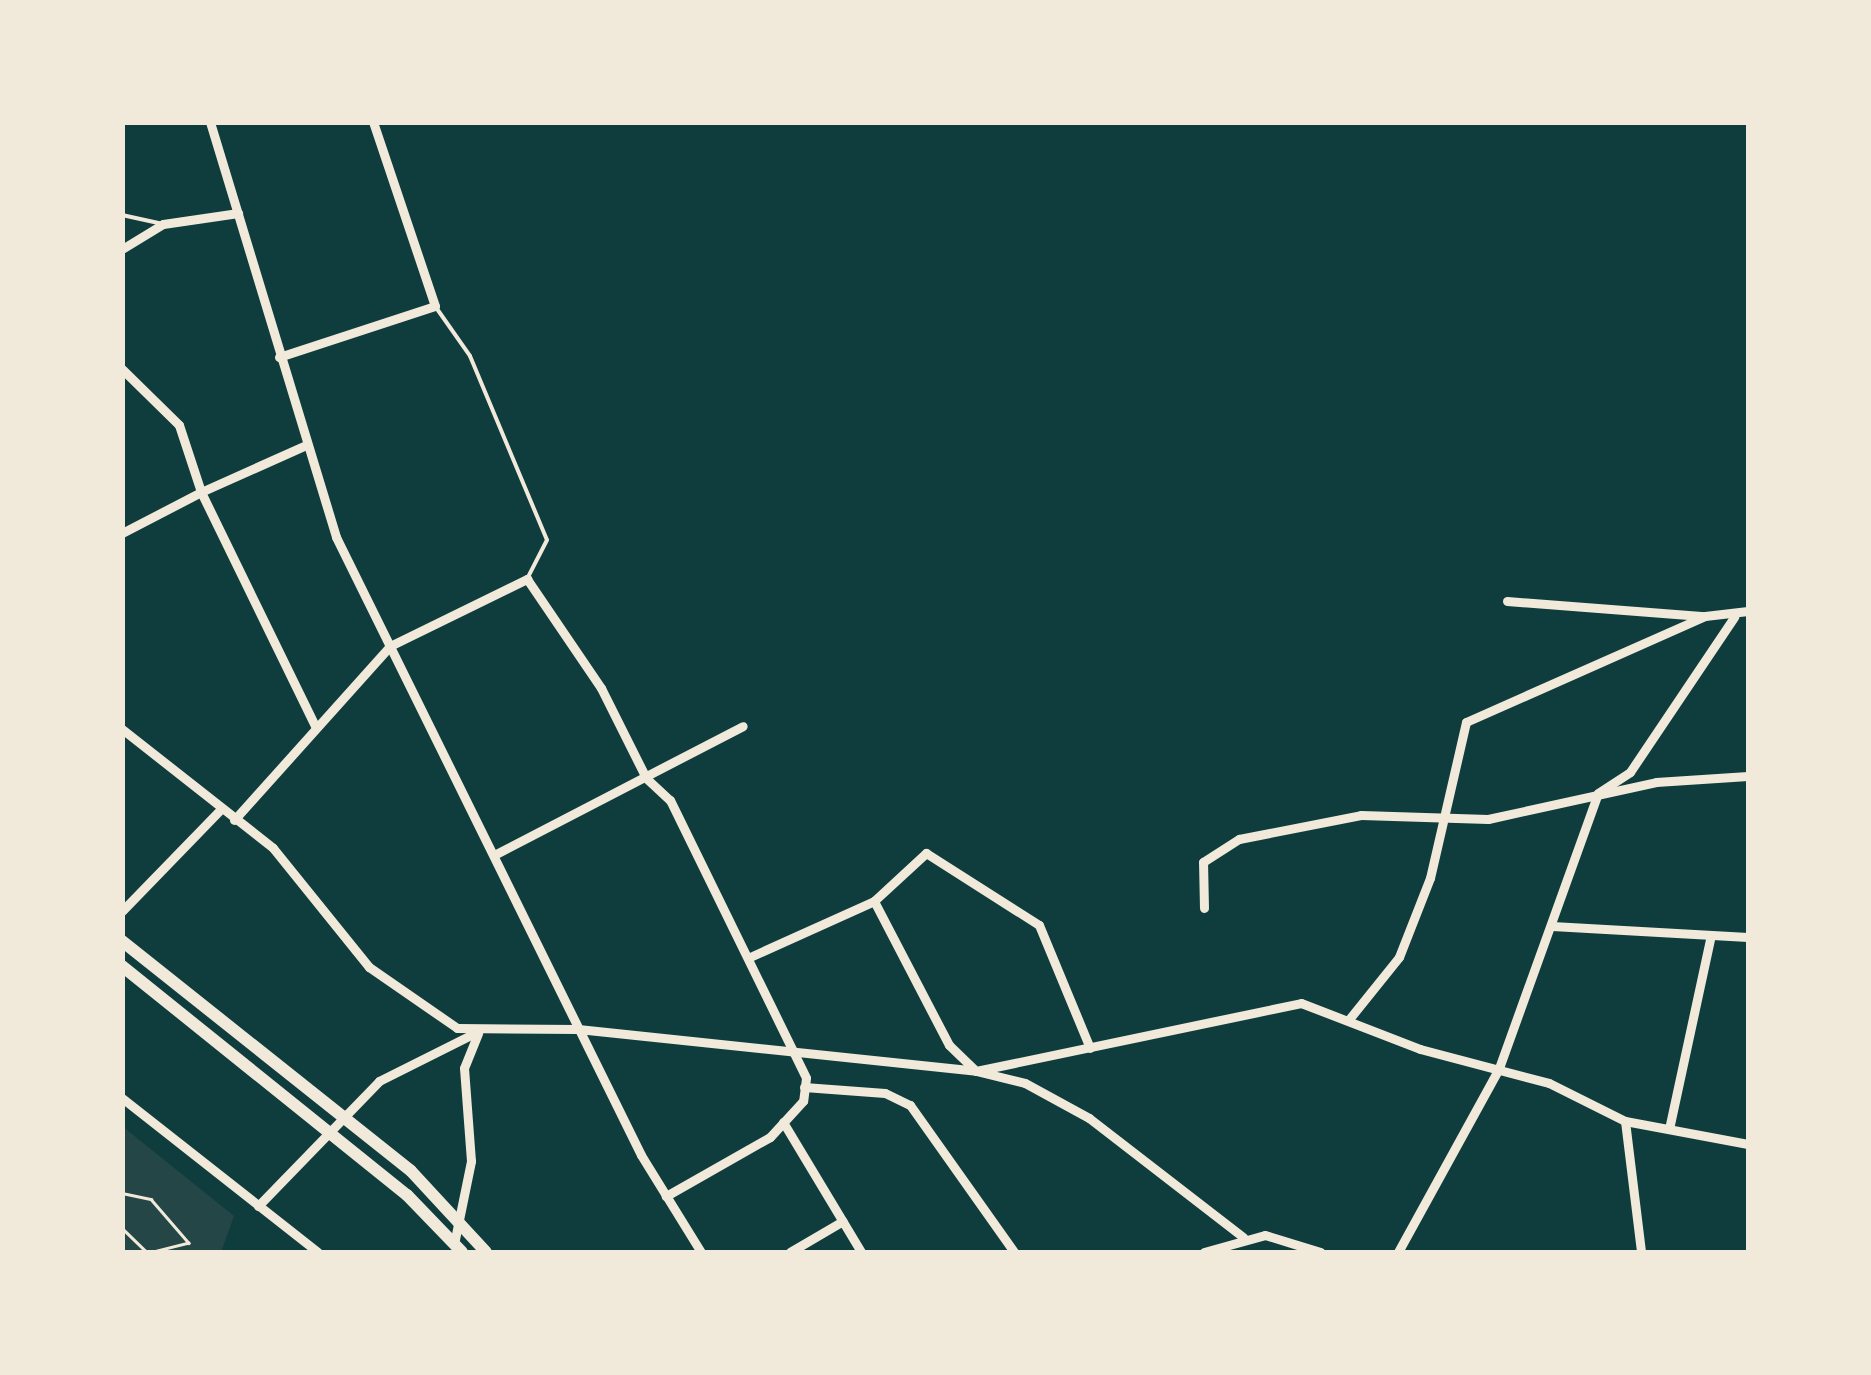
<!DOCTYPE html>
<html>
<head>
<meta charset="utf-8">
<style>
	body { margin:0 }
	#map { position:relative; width:1871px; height:1375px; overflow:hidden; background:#0f3d3e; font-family:Raleway,sans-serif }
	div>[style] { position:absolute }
	.green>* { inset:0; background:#244646 }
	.path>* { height:2.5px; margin:-1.25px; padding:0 1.25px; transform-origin:1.25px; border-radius:1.25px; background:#f1e9da }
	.service>* { height:4px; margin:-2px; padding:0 2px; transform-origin:2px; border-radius:2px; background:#f1e9da }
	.minor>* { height:9px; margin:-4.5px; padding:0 4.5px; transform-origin:4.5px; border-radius:4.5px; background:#f1e9da }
	.secondary>* { height:12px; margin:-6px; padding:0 6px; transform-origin:6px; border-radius:6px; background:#f1e9da }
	span { translate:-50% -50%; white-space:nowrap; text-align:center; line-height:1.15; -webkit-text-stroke:8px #f1e9da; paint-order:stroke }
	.frame { position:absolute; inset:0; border:125px solid #f1e9da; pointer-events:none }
</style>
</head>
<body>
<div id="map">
	<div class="green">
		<div style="clip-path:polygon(122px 1126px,234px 1216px,221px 1252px,123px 1252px)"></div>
	</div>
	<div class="path">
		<div style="left:122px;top:1193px;width:30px;rotate:12deg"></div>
		<div style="left:151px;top:1199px;width:58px;rotate:49.2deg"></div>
		<div style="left:189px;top:1243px;width:36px;rotate:166deg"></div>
		<div style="left:122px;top:1228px;width:35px;rotate:44deg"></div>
	</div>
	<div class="service">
		<div style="left:122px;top:215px;width:42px;rotate:12.4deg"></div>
		<div style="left:435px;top:306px;width:61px;rotate:55deg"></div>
		<div style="left:470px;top:356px;width:199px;rotate:67.3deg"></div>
		<div style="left:547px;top:540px;width:44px;rotate:117.1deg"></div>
	</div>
	<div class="minor">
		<div style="left:210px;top:122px;width:434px;rotate:73.1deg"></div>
		<div style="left:336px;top:537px;width:689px;rotate:63.73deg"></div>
		<div style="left:641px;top:1155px;width:114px;rotate:58.3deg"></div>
		<div style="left:122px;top:249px;width:48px;rotate:-31.4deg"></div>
		<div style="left:163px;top:224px;width:76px;rotate:-8.3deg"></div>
		<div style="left:279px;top:357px;width:164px;rotate:-18.1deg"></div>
		<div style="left:435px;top:306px;width:194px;rotate:-108.6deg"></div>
		<div style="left:122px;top:369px;width:80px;rotate:44.5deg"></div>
		<div style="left:179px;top:425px;width:71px;rotate:71.8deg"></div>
		<div style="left:201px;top:492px;width:113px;rotate:-24.1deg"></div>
		<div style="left:122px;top:533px;width:89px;rotate:-27.4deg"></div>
		<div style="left:201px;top:492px;width:260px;rotate:64deg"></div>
		<div style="left:1507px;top:601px;width:198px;rotate:4.4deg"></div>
		<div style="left:122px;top:729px;width:192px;rotate:38.2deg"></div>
		<div style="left:273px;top:848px;width:153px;rotate:51.1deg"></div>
		<div style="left:369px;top:967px;width:107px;rotate:34.7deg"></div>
		<div style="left:457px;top:1028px;width:121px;rotate:0.5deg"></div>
		<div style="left:578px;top:1029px;width:400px;rotate:6deg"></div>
		<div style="left:976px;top:1071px;width:332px;rotate:-11.8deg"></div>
		<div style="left:1301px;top:1003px;width:128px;rotate:21.1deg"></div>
		<div style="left:1420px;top:1049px;width:133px;rotate:14.8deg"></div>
		<div style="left:1549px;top:1083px;width:85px;rotate:26.6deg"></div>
		<div style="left:1625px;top:1121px;width:125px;rotate:10.6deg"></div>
		<div style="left:234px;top:820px;width:234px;rotate:-48.1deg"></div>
		<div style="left:390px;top:646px;width:153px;rotate:-26.1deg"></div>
		<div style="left:527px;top:579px;width:132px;rotate:55.8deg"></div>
		<div style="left:601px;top:688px;width:101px;rotate:63.4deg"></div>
		<div style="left:646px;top:778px;width:33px;rotate:43deg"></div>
		<div style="left:670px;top:800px;width:309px;rotate:63.9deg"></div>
		<div style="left:806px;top:1078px;width:23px;rotate:97deg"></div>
		<div style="left:803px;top:1101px;width:49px;rotate:132.5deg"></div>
		<div style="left:770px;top:1137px;width:120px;rotate:150.4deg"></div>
		<div style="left:494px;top:855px;width:280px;rotate:-27.4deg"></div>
		<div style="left:874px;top:901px;width:162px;rotate:62.5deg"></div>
		<div style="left:949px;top:1045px;width:37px;rotate:44deg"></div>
		<div style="left:976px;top:1071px;width:50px;rotate:13.8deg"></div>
		<div style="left:1025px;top:1083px;width:73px;rotate:28.7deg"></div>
		<div style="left:1089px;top:1118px;width:195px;rotate:37.7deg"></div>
		<div style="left:1204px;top:908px;width:46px;rotate:-91.2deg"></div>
		<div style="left:1203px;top:862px;width:43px;rotate:-32.6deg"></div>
		<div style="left:1239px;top:839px;width:124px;rotate:-11.1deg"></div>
		<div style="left:1361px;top:815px;width:127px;rotate:1.8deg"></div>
		<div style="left:1488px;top:819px;width:172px;rotate:-12.4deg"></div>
		<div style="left:1656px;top:782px;width:92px;rotate:-3.7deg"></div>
		<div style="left:122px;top:911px;width:142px;rotate:-45.9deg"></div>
		<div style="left:1552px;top:926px;width:196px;rotate:3.2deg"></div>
		<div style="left:750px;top:957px;width:136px;rotate:-24.3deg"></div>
		<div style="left:874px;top:901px;width:71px;rotate:-42.7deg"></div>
		<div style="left:926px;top:853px;width:134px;rotate:32.5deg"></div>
		<div style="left:1039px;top:925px;width:133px;rotate:67.5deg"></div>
		<div style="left:1350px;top:1018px;width:78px;rotate:-51.2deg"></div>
		<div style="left:1399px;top:957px;width:85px;rotate:-68.6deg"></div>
		<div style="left:1430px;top:878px;width:160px;rotate:-77deg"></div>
		<div style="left:1466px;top:722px;width:261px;rotate:-23.9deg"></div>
		<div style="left:1705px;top:616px;width:43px;rotate:-6.6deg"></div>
		<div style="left:804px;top:1087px;width:81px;rotate:4.2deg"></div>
		<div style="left:885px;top:1093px;width:28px;rotate:26deg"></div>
		<div style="left:910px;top:1105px;width:180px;rotate:54.7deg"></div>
		<div style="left:122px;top:1098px;width:249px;rotate:38.2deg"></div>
		<div style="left:1625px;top:1121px;width:132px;rotate:83deg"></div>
		<div style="left:783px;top:1122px;width:152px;rotate:59deg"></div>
		<div style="left:1669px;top:1129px;width:194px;rotate:-77.8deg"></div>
		<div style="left:258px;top:1206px;width:174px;rotate:-45.9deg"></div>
		<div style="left:379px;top:1081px;width:110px;rotate:-26.6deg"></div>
		<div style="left:454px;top:1244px;width:85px;rotate:-78.4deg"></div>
		<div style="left:471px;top:1161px;width:93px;rotate:-94.3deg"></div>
		<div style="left:464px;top:1068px;width:38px;rotate:-68deg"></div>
		<div style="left:790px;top:1252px;width:61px;rotate:-30.3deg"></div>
		<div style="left:1204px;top:1252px;width:63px;rotate:-15.6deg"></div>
		<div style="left:1265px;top:1235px;width:58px;rotate:17.2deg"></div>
		<div style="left:1398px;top:1252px;width:210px;rotate:-61.2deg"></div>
		<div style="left:1499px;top:1068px;width:292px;rotate:-70.2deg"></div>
		<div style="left:1598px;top:793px;width:38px;rotate:-33deg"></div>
		<div style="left:1630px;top:772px;width:187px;rotate:-56.1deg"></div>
	</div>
	<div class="secondary">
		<div style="left:122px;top:941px;width:369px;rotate:38.5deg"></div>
		<div style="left:411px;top:1171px;width:110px;rotate:47.2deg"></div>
		<div style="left:122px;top:966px;width:366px;rotate:38.8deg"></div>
		<div style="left:407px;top:1195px;width:79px;rotate:46deg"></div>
	</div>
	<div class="frame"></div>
</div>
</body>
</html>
